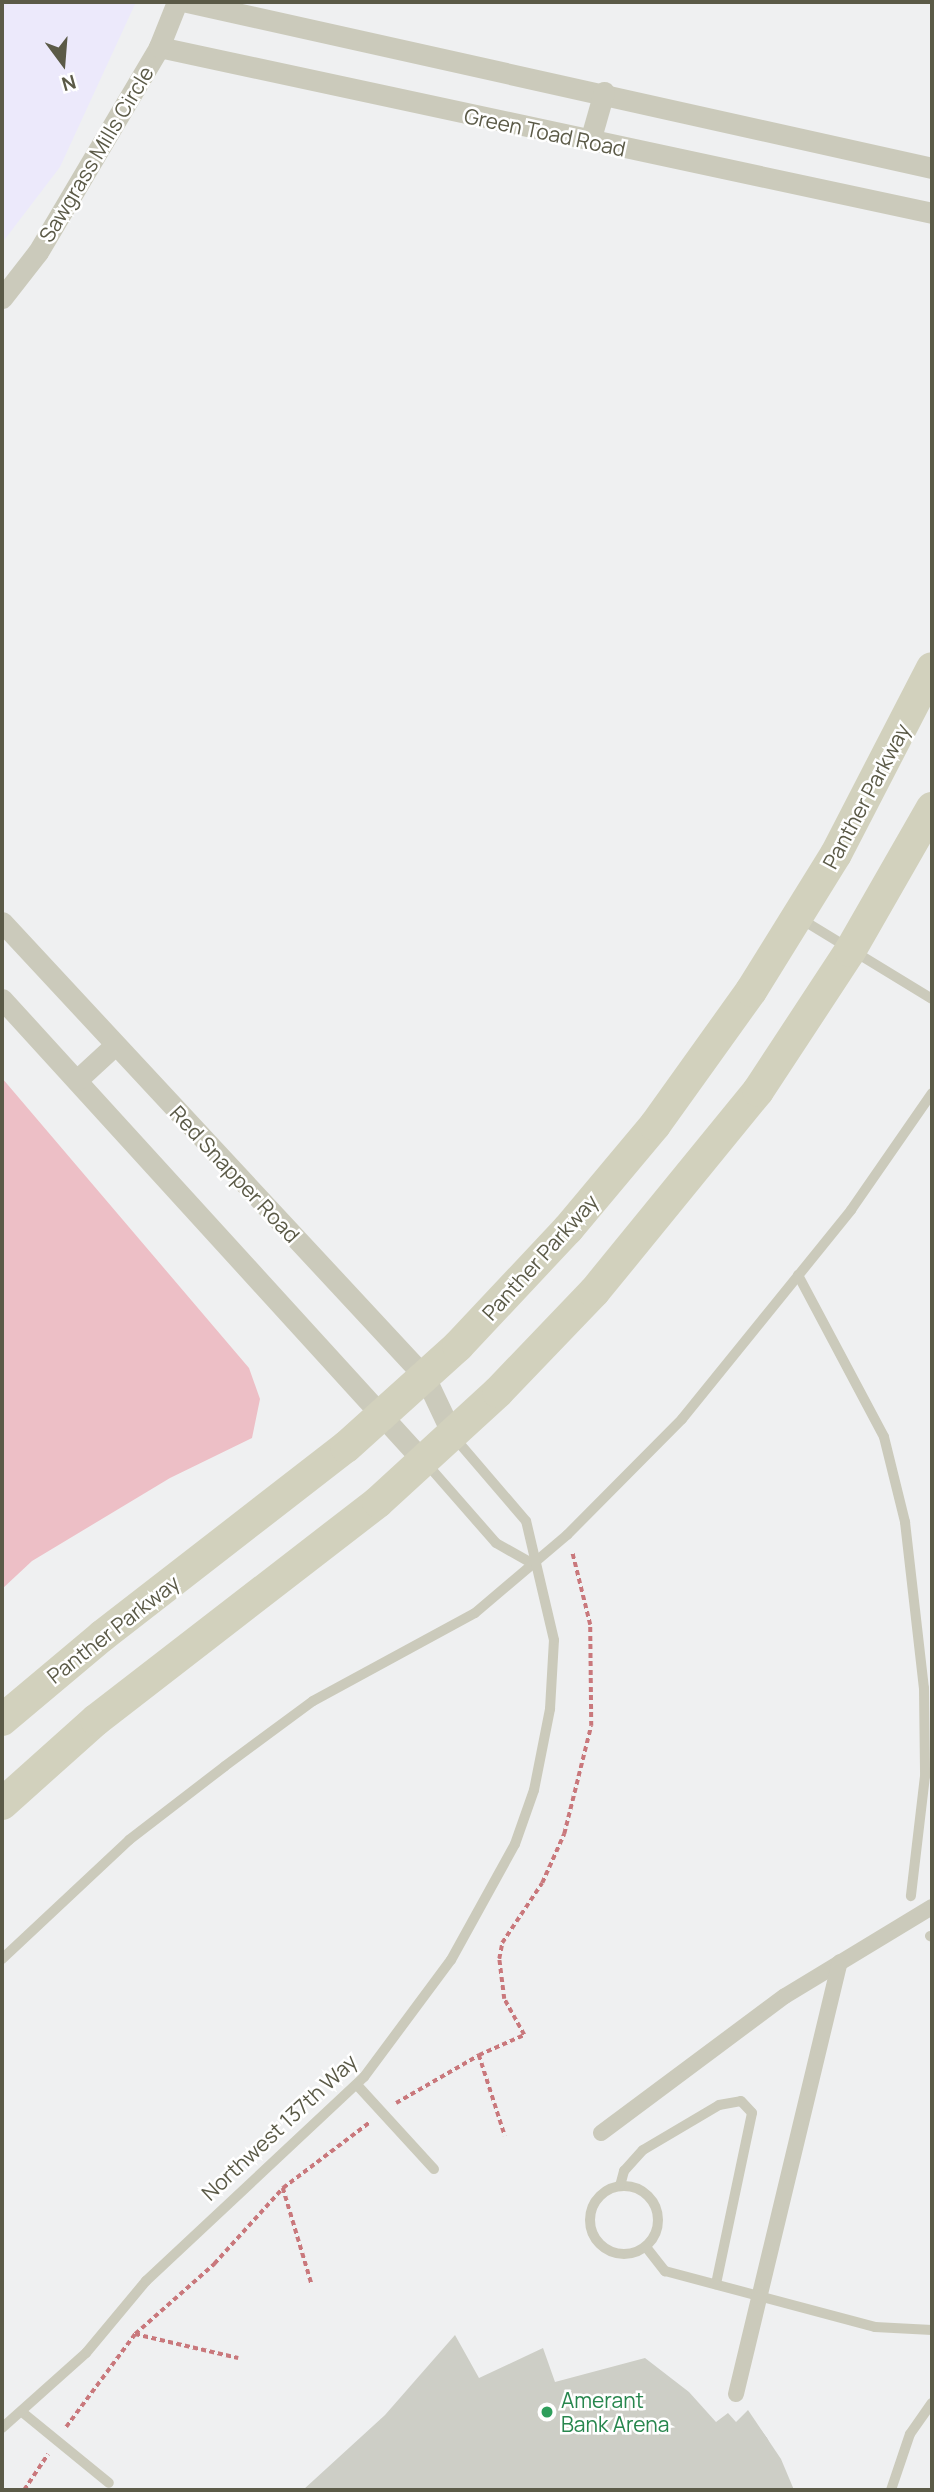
<!DOCTYPE html>
<html>
<head>
<meta charset="utf-8">
<style>
	body { margin:0 }
	#map { position:relative; width:934px; height:2492px; overflow:hidden; background:#eff0f1; font-family:Manrope,sans-serif }
	div>[style] { position:absolute }
	.commercial>* { inset:0; background:#ece9fb }
	.green>* { inset:0; background:#edbfc6 }
	.shadow>* { inset:0; background:#0003 }
	.building>* { inset:0; background:#cdcec6 }
	.path>* { height:3.5px; margin-top:-1.75px; transform-origin:0; background:repeating-linear-gradient(90deg,#c9787c 0 5px,transparent 0 8.5px) }
	.service>* { height:10px; margin:-5px; padding:0 5px; transform-origin:5px; border-radius:5px; background:#cbcabb }
	.service>.ring { margin:-5px; padding:0; box-sizing:content-box; background:none; border:10px solid #cbcabb; border-radius:50% }
	.pedestrian>* { height:16px; margin:-8px; padding:0 8px; transform-origin:8px; border-radius:8px; background:#cbcabb }
	.minor>* { height:21px; margin:-10.5px; padding:0 10.5px; transform-origin:10.5px; border-radius:10.5px; background:#cbcabb }
	.secondary>* { height:32px; margin:-16px; padding:0 16px; transform-origin:16px; border-radius:16px; background:#d2d1bd }
	.dots>* { width:19px; height:19px; translate:-50% -50%; box-sizing:border-box; border:4px solid #fff; border-radius:50% }
	span { translate:-50% -50%; white-space:nowrap; text-align:center; line-height:1.15; -webkit-text-stroke:5px #fff; paint-order:stroke }
	.street-label { font-size:21px; color:#5b5a47 }
	.leisure-label { font-size:21px; color:#27864d }
	.left { translate:0 -50%; text-align:left }
	.frame { position:absolute; inset:0; border:4px solid #5b5a47; pointer-events:none }
	.north { position:absolute; left:28px; top:28px; width:70px; height:70px; -webkit-text-stroke:5px #fff; paint-order:stroke; rotate:164deg; font-size:19px; font-weight:700; line-height:28px; text-align:center; color:#5b5a47 }
	.north::after { content:''; display:block; margin:auto; width:24px; height:32px; background:#5b5a47; clip-path:polygon(50% 0,100% 100%,50% 72%,0 100%) }
</style>
</head>
<body>
<div id="map">
	<div class="commercial">
		<div style="clip-path:polygon(2px 2px,136px 2px,60px 167px,2px 243px)"></div>
	</div>
	<div class="green">
		<div style="clip-path:polygon(2px 1078px,249px 1368px,260px 1399px,252px 1438px,170px 1478px,32px 1561px,2px 1589px)"></div>
	</div>
	<div class="shadow">
		<div style="clip-path:polygon(478px 2380px,553px 2384px,716px 2424px,736px 2425px,748px 2413px,767px 2438px,792px 2490px,304px 2490px,380px 2422px)"></div>
	</div>
	<div class="building">
		<div style="clip-path:polygon(455px 2335px,479px 2378px,543px 2348px,555px 2382px,645px 2358px,689px 2392px,716px 2422px,728px 2413px,736px 2422px,748px 2410px,781px 2459px,794px 2490px,303px 2490px,385px 2415px)"></div>
	</div>
	<div class="path">
		<div style="left:479px;top:2055px;width:85px;rotate:72.2deg"></div>
		<div style="left:396px;top:2103px;width:96px;rotate:-30deg"></div>
		<div style="left:479px;top:2055px;width:49px;rotate:-24deg"></div>
		<div style="left:524px;top:2035px;width:41px;rotate:-119.1deg"></div>
		<div style="left:504px;top:1999px;width:40px;rotate:-97.1deg"></div>
		<div style="left:499px;top:1959px;width:16px;rotate:-79deg"></div>
		<div style="left:502px;top:1943px;width:72px;rotate:-56.3deg"></div>
		<div style="left:542px;top:1883px;width:54px;rotate:-65.8deg"></div>
		<div style="left:564px;top:1834px;width:111px;rotate:-76deg"></div>
		<div style="left:591px;top:1726px;width:101px;rotate:-90.6deg"></div>
		<div style="left:590px;top:1625px;width:75px;rotate:-103.9deg"></div>
		<div style="left:283px;top:2188px;width:101px;rotate:73.4deg"></div>
		<div style="left:135px;top:2334px;width:106px;rotate:13.1deg"></div>
		<div style="left:66px;top:2427px;width:116px;rotate:-53.4deg"></div>
		<div style="left:135px;top:2334px;width:106px;rotate:-41.5deg"></div>
		<div style="left:214px;top:2264px;width:103px;rotate:-47.8deg"></div>
		<div style="left:283px;top:2188px;width:109px;rotate:-37.2deg"></div>
		<div style="left:24px;top:2490px;width:43px;rotate:-56.3deg"></div>
	</div>
	<div class="service">
		<div style="left:801px;top:919px;width:153px;rotate:31.4deg"></div>
		<div style="left:798px;top:1275px;width:183px;rotate:62deg"></div>
		<div style="left:884px;top:1437px;width:88px;rotate:76.1deg"></div>
		<div style="left:905px;top:1522px;width:167px;rotate:83.5deg"></div>
		<div style="left:924px;top:1688px;width:88px;rotate:89.3deg"></div>
		<div style="left:925px;top:1776px;width:121px;rotate:96.7deg"></div>
		<div style="left:426px;top:1463px;width:106px;rotate:48.8deg"></div>
		<div style="left:496px;top:1543px;width:45px;rotate:29.4deg"></div>
		<div style="left:930px;top:1936px;width:2px;rotate:27deg"></div>
		<div style="left:2px;top:1959px;width:174px;rotate:-43.1deg"></div>
		<div style="left:129px;top:1840px;width:121px;rotate:-37.6deg"></div>
		<div style="left:225px;top:1766px;width:109px;rotate:-36.5deg"></div>
		<div style="left:313px;top:1701px;width:184px;rotate:-28.5deg"></div>
		<div style="left:475px;top:1613px;width:121px;rotate:-40.3deg"></div>
		<div style="left:567px;top:1535px;width:163px;rotate:-45.2deg"></div>
		<div style="left:682px;top:1419px;width:269px;rotate:-51deg"></div>
		<div style="left:851px;top:1210px;width:142px;rotate:-55.3deg"></div>
		<div style="left:357px;top:2085px;width:114px;rotate:47.5deg"></div>
		<div class="ring" style="left:590px;top:2186px;width:58px;height:58px"></div>
		<div style="left:620px;top:2186px;width:16px;rotate:-75deg"></div>
		<div style="left:624px;top:2171px;width:28px;rotate:-48deg"></div>
		<div style="left:643px;top:2150px;width:88px;rotate:-30.6deg"></div>
		<div style="left:719px;top:2105px;width:22px;rotate:-10deg"></div>
		<div style="left:741px;top:2101px;width:16px;rotate:47deg"></div>
		<div style="left:752px;top:2113px;width:175px;rotate:101.9deg"></div>
		<div style="left:646px;top:2247px;width:31px;rotate:52deg"></div>
		<div style="left:665px;top:2271px;width:217px;rotate:14.9deg"></div>
		<div style="left:875px;top:2327px;width:57px;rotate:3deg"></div>
		<div style="left:22px;top:2412px;width:112px;rotate:39.2deg"></div>
		<div style="left:2px;top:2428px;width:113px;rotate:-41.8deg"></div>
		<div style="left:86px;top:2353px;width:94px;rotate:-50.2deg"></div>
		<div style="left:146px;top:2281px;width:299px;rotate:-43.1deg"></div>
		<div style="left:364px;top:2077px;width:146px;rotate:-53.4deg"></div>
		<div style="left:451px;top:1960px;width:132px;rotate:-61.1deg"></div>
		<div style="left:515px;top:1844px;width:57px;rotate:-70.6deg"></div>
		<div style="left:534px;top:1790px;width:83px;rotate:-78.8deg"></div>
		<div style="left:550px;top:1709px;width:69px;rotate:-86.7deg"></div>
		<div style="left:554px;top:1640px;width:122px;rotate:-103.2deg"></div>
		<div style="left:526px;top:1521px;width:111px;rotate:-130.6deg"></div>
		<div style="left:891px;top:2490px;width:59px;rotate:-71.3deg"></div>
		<div style="left:910px;top:2434px;width:38px;rotate:-55deg"></div>
	</div>
	<div class="pedestrian">
		<div style="left:601px;top:2133px;width:229px;rotate:-36.7deg"></div>
		<div style="left:785px;top:1996px;width:172px;rotate:-31.2deg"></div>
		<div style="left:736px;top:2394px;width:444px;rotate:-76.5deg"></div>
	</div>
	<div class="minor">
		<div style="left:187px;top:2px;width:763px;rotate:12.56deg"></div>
		<div style="left:159px;top:47px;width:791px;rotate:12.12deg"></div>
		<div style="left:590px;top:141px;width:51px;rotate:-74.1deg"></div>
		<div style="left:2px;top:298px;width:58px;rotate:-52deg"></div>
		<div style="left:38px;top:252px;width:238px;rotate:-59.4deg"></div>
		<div style="left:159px;top:47px;width:48px;rotate:-68.2deg"></div>
		<div style="left:2px;top:922px;width:621px;rotate:47.09deg"></div>
		<div style="left:425px;top:1377px;width:65px;rotate:64.6deg"></div>
		<div style="left:2px;top:999px;width:626px;rotate:47.65deg"></div>
		<div style="left:77px;top:1080px;width:52px;rotate:-42.6deg"></div>
	</div>
	<div class="secondary">
		<div style="left:2px;top:1720px;width:131px;rotate:-40deg"></div>
		<div style="left:102px;top:1636px;width:309px;rotate:-37.8deg"></div>
		<div style="left:346px;top:1447px;width:151px;rotate:-42deg"></div>
		<div style="left:458px;top:1346px;width:161px;rotate:-46.8deg"></div>
		<div style="left:568px;top:1229px;width:136px;rotate:-50.1deg"></div>
		<div style="left:655px;top:1125px;width:165px;rotate:-54.4deg"></div>
		<div style="left:751px;top:991px;width:161px;rotate:-58.2deg"></div>
		<div style="left:836px;top:854px;width:209px;rotate:-62.7deg"></div>
		<div style="left:2px;top:1804px;width:126px;rotate:-41.8deg"></div>
		<div style="left:96px;top:1720px;width:356px;rotate:-37.7deg"></div>
		<div style="left:378px;top:1502px;width:163px;rotate:-42.5deg"></div>
		<div style="left:498px;top:1392px;width:139px;rotate:-46.2deg"></div>
		<div style="left:594px;top:1292px;width:259px;rotate:-50.8deg"></div>
		<div style="left:758px;top:1091px;width:168px;rotate:-56.7deg"></div>
		<div style="left:850px;top:951px;width:165px;rotate:-60.2deg"></div>
	</div>
	<div class="dots">
		<div style="left:547px;top:2412px;background:#2e9e5b"></div>
	</div>
	<div class="street-label">
		<span style="left:545px;top:132px;rotate:12deg">Green Toad Road</span>
		<span style="left:96px;top:154px;rotate:-59deg">Sawgrass Mills Circle</span>
		<span style="left:866px;top:796px;rotate:-62deg">Panther Parkway</span>
		<span style="left:235px;top:1174px;rotate:47deg">Red Snapper Road</span>
		<span style="left:540px;top:1257px;rotate:-48deg">Panther Parkway</span>
		<span style="left:113px;top:1629px;rotate:-38deg">Panther Parkway</span>
		<span style="left:279px;top:2127px;rotate:-43deg">Northwest 137th Way</span>
	</div>
	<div class="leisure-label">
		<span class="left" style="left:561px;top:2412px">Amerant<br>Bank Arena</span>
	</div>
	<div class="frame"></div>
	<div class="north">N</div>
</div>
</body>
</html>
